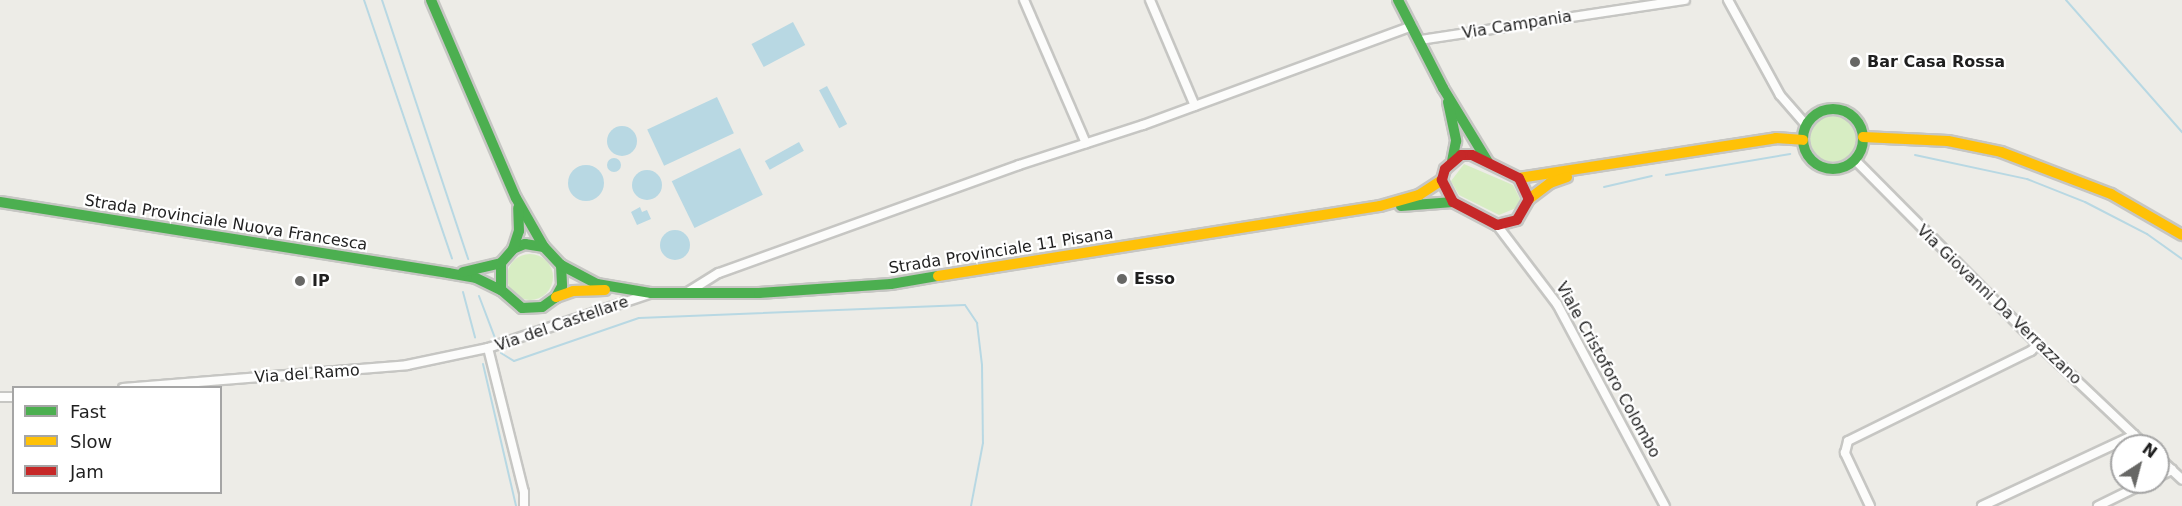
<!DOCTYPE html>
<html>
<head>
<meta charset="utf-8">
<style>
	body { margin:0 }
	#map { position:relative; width:2182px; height:506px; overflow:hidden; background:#edece7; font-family:"DejaVu Sans",sans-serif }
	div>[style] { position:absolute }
	.grass>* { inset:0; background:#d7edc3 }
	.round { border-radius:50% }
	.water>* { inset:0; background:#b8d8e3; transform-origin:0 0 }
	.stream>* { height:2px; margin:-1px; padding:0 1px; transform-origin:1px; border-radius:1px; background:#b8d8e3 }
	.roads { filter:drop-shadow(2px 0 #c6c6c3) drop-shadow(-2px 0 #c6c6c3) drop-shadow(0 2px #c6c6c3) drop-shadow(0 -2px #c6c6c3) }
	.street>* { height:8px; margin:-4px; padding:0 4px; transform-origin:4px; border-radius:4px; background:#fcfcfb }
	.fast>* { height:10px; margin:-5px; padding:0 5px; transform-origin:5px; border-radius:5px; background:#4caf50 }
	.fast>.ring { margin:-5px; padding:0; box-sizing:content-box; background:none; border:10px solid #4caf50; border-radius:50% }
	.slow>* { height:10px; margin:-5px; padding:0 5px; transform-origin:5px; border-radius:5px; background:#ffc107 }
	.jam>* { height:10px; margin:-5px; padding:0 5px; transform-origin:5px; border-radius:5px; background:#c62828 }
	.dots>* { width:16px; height:16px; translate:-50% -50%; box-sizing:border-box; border:3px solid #fff; border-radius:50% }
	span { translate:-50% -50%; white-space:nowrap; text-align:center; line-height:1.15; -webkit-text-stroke:4.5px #fff; paint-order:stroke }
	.street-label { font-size:16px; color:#1f1f1f }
	.poi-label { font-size:16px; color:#1f1f1f; font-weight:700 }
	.left { translate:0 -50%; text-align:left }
	.legend { position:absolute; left:12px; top:386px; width:210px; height:108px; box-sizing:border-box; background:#fff; border:2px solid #a5a5a5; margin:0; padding:8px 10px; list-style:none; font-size:18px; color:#1f1f1f }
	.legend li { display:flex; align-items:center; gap:12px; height:30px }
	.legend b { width:30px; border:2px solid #a5a5a5 }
	.north { position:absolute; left:2110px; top:434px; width:60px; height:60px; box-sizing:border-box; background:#fff; border:2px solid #a5a5a5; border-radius:50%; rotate:36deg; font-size:16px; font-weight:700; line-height:24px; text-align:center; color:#1f1f1f }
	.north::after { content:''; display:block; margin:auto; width:21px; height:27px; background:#676765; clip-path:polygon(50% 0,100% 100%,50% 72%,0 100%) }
</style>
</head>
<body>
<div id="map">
	<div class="grass">
		<div class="round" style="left:1810px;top:116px;width:46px;height:46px"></div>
		<div style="clip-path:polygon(1464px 164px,1513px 185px,1520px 199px,1516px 208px,1499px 215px,1459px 195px,1451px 181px)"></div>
		<div class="round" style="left:507px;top:254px;width:46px;height:46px"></div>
	</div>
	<div class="water">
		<div style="left:793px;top:22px;width:26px;height:47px;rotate:62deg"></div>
		<div style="left:827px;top:86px;width:43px;height:9px;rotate:62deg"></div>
		<div style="left:717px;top:97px;width:40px;height:77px;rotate:65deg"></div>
		<div class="round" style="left:607px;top:126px;width:30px;height:30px"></div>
		<div style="left:799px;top:142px;width:10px;height:39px;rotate:61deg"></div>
		<div style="left:740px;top:148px;width:52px;height:76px;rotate:64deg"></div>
		<div class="round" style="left:607px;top:158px;width:14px;height:14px"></div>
		<div class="round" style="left:568px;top:165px;width:36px;height:36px"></div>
		<div class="round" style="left:632px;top:170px;width:30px;height:30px"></div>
		<div style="clip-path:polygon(640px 207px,642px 212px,647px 210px,651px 219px,637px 225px,631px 212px)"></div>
		<div class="round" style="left:660px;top:230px;width:30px;height:30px"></div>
	</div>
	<div class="stream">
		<div style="left:364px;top:0;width:273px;rotate:71.2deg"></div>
		<div style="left:382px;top:0;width:273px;rotate:71.6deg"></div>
		<div style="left:2066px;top:0;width:176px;rotate:48.7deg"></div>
		<div style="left:1915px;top:155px;width:115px;rotate:12.1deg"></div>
		<div style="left:2027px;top:179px;width:62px;rotate:21.6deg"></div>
		<div style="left:2085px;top:202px;width:70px;rotate:27.3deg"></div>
		<div style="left:2147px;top:234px;width:43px;rotate:35.5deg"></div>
		<div style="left:1666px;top:175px;width:126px;rotate:-9.6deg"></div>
		<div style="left:1604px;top:187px;width:49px;rotate:-12.9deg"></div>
		<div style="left:463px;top:292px;width:47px;rotate:75.1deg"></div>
		<div style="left:479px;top:296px;width:45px;rotate:69.1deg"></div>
		<div style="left:501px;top:353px;width:15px;rotate:32deg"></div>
		<div style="left:514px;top:361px;width:132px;rotate:-19deg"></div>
		<div style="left:639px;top:318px;width:326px;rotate:-2.3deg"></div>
		<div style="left:965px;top:305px;width:22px;rotate:56deg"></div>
		<div style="left:977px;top:323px;width:42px;rotate:83.2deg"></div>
		<div style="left:982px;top:365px;width:78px;rotate:89.3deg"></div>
		<div style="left:983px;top:443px;width:64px;rotate:100.8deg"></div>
		<div style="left:483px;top:364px;width:146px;rotate:76.9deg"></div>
	</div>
	<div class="roads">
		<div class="street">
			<div style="left:1024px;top:0;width:156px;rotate:66.6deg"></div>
			<div style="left:1150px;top:0;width:115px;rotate:67deg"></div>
			<div style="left:1728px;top:0;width:108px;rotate:61.3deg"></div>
			<div style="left:1780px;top:95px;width:40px;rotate:49deg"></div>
			<div style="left:1420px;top:40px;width:268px;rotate:-8.6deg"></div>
			<div style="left:1855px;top:160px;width:260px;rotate:45.2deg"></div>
			<div style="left:2038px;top:344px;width:149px;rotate:43.4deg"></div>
			<div style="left:1497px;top:225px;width:99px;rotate:52.8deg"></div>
			<div style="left:1557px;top:304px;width:229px;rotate:61.9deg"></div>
			<div style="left:688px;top:292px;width:36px;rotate:-32deg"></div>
			<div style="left:719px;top:273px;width:319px;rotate:-19.8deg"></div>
			<div style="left:1019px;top:165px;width:130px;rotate:-17.9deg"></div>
			<div style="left:1143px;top:125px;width:287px;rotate:-20.2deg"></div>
			<div style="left:488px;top:348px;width:148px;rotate:76deg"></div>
			<div style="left:524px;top:492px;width:14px;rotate:90deg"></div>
			<div style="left:123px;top:388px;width:285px;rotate:-4.6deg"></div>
			<div style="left:407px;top:365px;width:83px;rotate:-11.9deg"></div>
			<div style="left:488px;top:348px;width:170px;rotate:-18.5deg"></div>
			<div style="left:0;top:397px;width:14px"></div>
			<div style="left:2158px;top:457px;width:33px;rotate:43deg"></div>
			<div style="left:2158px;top:477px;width:16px;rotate:-27deg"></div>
			<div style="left:1870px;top:506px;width:59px;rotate:-115.3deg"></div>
			<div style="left:1845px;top:453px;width:12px;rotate:-76deg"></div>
			<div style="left:1848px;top:441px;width:204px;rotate:-26.2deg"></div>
			<div style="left:2031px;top:351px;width:10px;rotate:-45deg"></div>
			<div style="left:1982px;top:506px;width:168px;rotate:-25deg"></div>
			<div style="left:2098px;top:506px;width:55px;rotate:-26.1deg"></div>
		</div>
		<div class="fast">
			<div style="left:431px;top:0;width:215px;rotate:66.8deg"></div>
			<div style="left:516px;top:198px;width:56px;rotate:60.3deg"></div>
			<div style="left:544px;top:247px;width:25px;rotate:47deg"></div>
			<div style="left:561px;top:265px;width:21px;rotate:87deg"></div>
			<div style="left:562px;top:286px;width:13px;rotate:119deg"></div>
			<div style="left:556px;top:297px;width:17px;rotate:144deg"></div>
			<div style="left:542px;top:307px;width:20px;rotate:177deg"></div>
			<div style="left:522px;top:308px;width:28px;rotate:-139deg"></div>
			<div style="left:501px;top:290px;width:27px;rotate:-90deg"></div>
			<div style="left:501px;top:263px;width:18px;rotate:-49deg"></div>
			<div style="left:513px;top:249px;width:13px;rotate:-23deg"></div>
			<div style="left:525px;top:244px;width:19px;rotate:9deg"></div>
			<div style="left:1398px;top:0;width:99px;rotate:62.9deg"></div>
			<div style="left:1443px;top:88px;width:87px;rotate:58.7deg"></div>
			<div style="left:1448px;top:102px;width:40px;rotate:78deg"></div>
			<div style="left:1456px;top:141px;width:20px;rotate:101deg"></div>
			<div class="ring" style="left:1803px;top:109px;width:50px;height:50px"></div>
			<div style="left:0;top:202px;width:454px;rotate:9deg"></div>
			<div style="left:448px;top:273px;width:28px;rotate:10deg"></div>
			<div style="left:476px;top:278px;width:28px;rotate:26deg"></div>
			<div style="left:1401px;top:206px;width:52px;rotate:-4.4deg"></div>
			<div style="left:513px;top:249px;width:19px;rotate:-72deg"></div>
			<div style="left:519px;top:231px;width:23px;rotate:-92deg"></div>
			<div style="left:561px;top:265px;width:41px;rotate:27.8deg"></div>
			<div style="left:597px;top:284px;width:55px;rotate:9.5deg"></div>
			<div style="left:651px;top:293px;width:108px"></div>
			<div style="left:759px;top:293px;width:132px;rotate:-3.9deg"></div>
			<div style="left:891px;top:284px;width:48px;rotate:-9.7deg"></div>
			<div style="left:463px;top:272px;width:39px;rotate:-13deg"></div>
		</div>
		<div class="slow">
			<div style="left:1863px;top:137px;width:85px;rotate:2.7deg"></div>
			<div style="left:1948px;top:141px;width:54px;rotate:11.7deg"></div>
			<div style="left:2001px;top:152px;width:118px;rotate:20.9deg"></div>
			<div style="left:2111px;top:194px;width:82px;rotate:30deg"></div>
			<div style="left:1519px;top:178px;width:260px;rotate:-8.8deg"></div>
			<div style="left:1776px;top:138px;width:27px;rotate:4deg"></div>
			<div style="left:1529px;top:199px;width:26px;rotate:-37deg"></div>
			<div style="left:1550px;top:183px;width:18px;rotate:-19deg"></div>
			<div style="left:938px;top:276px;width:448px;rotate:-9deg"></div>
			<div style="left:1380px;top:206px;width:41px;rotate:-15.8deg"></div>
			<div style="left:1419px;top:195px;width:27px;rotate:-33deg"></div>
			<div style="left:556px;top:297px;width:18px;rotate:-19deg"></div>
			<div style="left:573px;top:291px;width:32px;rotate:-2deg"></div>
		</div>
		<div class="jam">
			<div style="left:1461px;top:155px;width:11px"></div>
			<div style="left:1472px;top:155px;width:52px;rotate:26.1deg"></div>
			<div style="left:1519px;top:178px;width:23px;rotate:65deg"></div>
			<div style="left:1529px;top:199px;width:24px;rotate:120deg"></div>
			<div style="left:1517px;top:220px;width:21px;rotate:166deg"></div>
			<div style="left:1497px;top:225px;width:50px;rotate:-152.4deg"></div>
			<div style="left:1453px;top:202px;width:25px;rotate:-117deg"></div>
			<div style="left:1442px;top:180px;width:11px;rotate:-75deg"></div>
			<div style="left:1445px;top:169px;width:21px;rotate:-41deg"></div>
		</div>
	</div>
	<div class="dots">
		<div style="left:1855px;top:62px;background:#676765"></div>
		<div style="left:1122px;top:279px;background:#676765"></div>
		<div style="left:300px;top:281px;background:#676765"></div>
	</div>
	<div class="street-label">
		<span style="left:1517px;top:25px;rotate:-9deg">Via Campania</span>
		<span style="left:226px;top:223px;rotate:9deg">Strada Provinciale Nuova Francesca</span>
		<span style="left:1001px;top:251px;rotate:-9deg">Strada Provinciale 11 Pisana</span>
		<span style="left:1999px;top:305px;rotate:44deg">Via Giovanni Da Verrazzano</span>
		<span style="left:562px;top:324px;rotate:-19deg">Via del Castellare</span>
		<span style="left:1608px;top:370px;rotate:61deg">Viale Cristoforo Colombo</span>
		<span style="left:307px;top:374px;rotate:-4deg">Via del Ramo</span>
	</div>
	<div class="poi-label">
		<span class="left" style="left:1867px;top:62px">Bar Casa Rossa</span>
		<span class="left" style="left:1134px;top:279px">Esso</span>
		<span class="left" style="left:312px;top:281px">IP</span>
	</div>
	<ul class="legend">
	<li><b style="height:8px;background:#4caf50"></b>Fast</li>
	<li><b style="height:8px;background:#ffc107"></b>Slow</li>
	<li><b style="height:8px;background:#c62828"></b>Jam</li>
	</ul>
	<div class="north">N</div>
</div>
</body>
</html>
